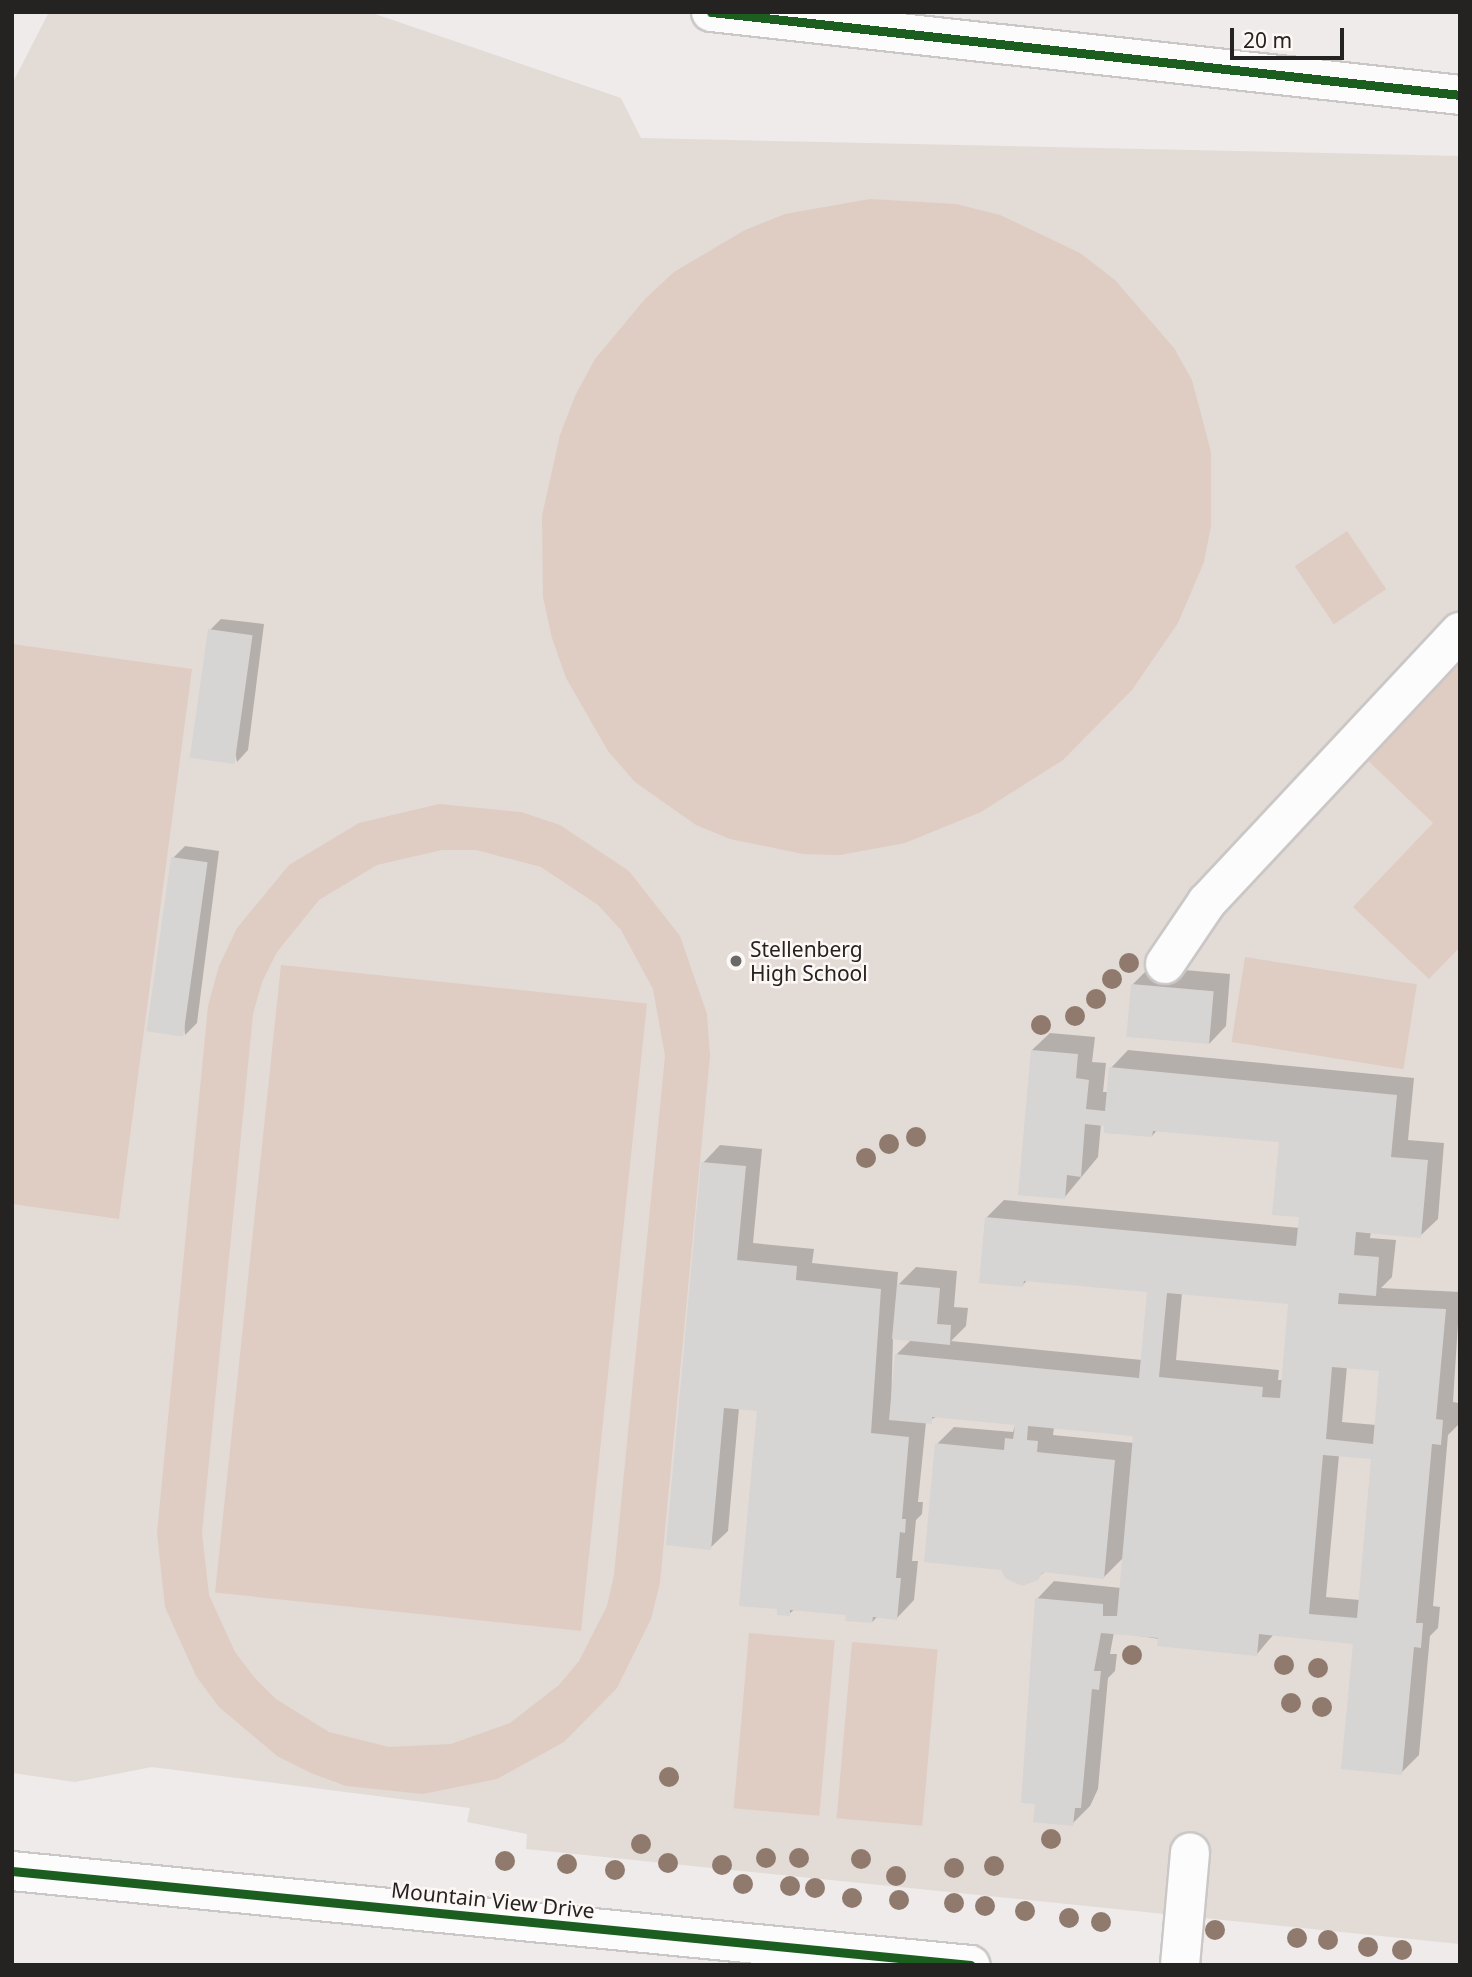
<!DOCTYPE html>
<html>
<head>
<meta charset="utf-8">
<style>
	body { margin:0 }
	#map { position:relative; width:1472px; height:1977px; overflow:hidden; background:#eeebea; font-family:"Noto Sans",sans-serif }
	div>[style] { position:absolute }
	.built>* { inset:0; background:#e3dbd6 }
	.green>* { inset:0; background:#dfcdc4; transform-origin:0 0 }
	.shadow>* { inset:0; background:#0003 }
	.building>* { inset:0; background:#d7d4d4; transform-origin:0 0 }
	.roads { filter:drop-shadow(2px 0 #cac7c6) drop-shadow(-2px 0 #cac7c6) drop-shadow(0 2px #cac7c6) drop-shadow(0 -2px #cac7c6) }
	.minor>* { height:38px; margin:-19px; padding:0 19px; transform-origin:19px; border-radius:19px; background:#fcfcfc }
	.cycleway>* { height:9px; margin:-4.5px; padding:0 4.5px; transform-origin:4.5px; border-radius:4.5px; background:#1b5e20 }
	.trees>* { width:20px; height:20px; margin:-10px; border-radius:50%; background:#907a6d }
	.dots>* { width:19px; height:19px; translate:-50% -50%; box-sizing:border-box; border:4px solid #fdf8f5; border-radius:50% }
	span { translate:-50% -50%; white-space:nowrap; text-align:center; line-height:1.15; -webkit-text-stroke:5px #fdf8f5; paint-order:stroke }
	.poi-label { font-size:21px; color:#252322 }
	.left { translate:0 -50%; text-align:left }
	.street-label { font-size:21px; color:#252322 }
	.frame { position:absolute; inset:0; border:14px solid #252322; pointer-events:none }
	.scale { position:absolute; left:1230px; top:28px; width:114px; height:32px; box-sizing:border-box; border:4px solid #252322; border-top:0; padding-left:9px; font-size:21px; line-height:24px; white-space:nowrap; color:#252322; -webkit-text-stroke:5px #fdf8f5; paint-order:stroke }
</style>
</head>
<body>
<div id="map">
	<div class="built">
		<div style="clip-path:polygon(49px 12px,369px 12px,621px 98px,641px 138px,1460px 156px,1460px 1944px,526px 1849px,527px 1834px,467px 1822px,470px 1808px,152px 1767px,75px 1782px,12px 1773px,12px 84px)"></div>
	</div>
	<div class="green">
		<div style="clip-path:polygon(870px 199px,956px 204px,1000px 215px,1080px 253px,1115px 280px,1174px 348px,1192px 380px,1211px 452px,1211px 526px,1204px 562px,1178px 623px,1132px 690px,1063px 760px,981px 812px,905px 843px,840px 855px,803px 854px,730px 839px,696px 825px,635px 782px,608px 751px,566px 678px,552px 638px,543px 597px,542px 516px,560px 435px,575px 396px,595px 359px,645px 299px,674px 272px,745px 230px,785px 214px)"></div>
		<div style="left:1347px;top:531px;width:70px;height:63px;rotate:56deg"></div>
		<div style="clip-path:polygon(12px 644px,192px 669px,119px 1219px,12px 1204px)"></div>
		<div style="clip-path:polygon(1460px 645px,1460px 947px,1429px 979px,1353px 907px,1433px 823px,1358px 751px)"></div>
		<div style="clip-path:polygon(evenodd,439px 804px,521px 812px,560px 825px,629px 871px,680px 936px,707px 1014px,710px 1056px,660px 1583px,651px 1619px,617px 1688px,564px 1742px,497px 1779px,423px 1794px,346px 1786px,311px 1773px,277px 1756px,219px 1707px,196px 1676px,165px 1607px,157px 1533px,208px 1006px,219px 966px,237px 928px,289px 865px,359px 823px,439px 804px,442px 850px,476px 850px,541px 867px,598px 905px,621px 930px,653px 989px,665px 1056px,614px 1575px,607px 1606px,579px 1661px,559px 1685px,510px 1723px,451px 1744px,389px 1747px,329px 1732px,276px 1699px,254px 1677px,235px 1652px,209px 1595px,202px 1533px,253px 1014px,262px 982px,277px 952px,319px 900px,377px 865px,442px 850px)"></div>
		<div style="left:1245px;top:957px;width:174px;height:86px;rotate:9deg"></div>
		<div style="left:281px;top:965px;width:368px;height:631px;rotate:6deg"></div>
		<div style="left:749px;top:1633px;width:86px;height:176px;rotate:5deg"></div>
		<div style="left:852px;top:1642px;width:86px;height:177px;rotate:5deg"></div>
	</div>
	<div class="shadow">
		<div style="clip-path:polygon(221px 619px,264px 624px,248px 750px,237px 762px,210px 630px)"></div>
		<div style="clip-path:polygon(185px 846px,219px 851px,197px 1023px,185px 1035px,173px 858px)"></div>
		<div style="clip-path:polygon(1150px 967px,1230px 974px,1226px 1026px,1209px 1044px,1133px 984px)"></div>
		<div style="clip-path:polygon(evenodd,1050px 1033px,1095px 1037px,1092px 1062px,1106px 1063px,1103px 1092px,1108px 1092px,1111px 1068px,1128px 1050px,1414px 1078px,1408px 1140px,1444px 1143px,1438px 1219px,1420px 1236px,1371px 1232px,1370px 1238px,1396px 1240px,1392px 1277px,1381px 1288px,1460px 1292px,1453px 1402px,1459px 1403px,1458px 1425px,1448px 1435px,1433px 1606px,1440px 1607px,1438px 1628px,1430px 1636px,1419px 1755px,1401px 1773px,1355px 1642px,1274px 1634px,1257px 1654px,1114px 1632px,1110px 1654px,1117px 1654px,1115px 1671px,1108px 1678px,1098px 1789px,1090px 1806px,1072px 1824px,1037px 1599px,1054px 1581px,1121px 1588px,1124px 1557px,1104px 1577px,1045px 1571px,1037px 1579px,937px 1444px,954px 1427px,1013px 1432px,1016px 1423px,938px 1416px,926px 1422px,918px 1502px,923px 1502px,922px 1514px,916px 1520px,912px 1561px,918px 1561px,914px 1600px,897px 1618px,878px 1616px,872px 1622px,848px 1614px,795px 1609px,789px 1614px,779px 1607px,759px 1410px,739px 1408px,728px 1531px,710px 1548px,703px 1163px,720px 1145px,762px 1149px,753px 1243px,814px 1249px,812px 1263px,898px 1272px,897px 1286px,916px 1267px,957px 1271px,954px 1307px,968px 1308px,966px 1326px,951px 1341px,1142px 1360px,1149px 1291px,1028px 1279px,1023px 1285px,987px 1217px,1004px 1200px,1300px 1228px,1301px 1216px,1281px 1141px,1158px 1129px,1152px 1136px,1101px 1124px,1098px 1157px,1064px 1198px,1032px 1050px,1050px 1033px,1182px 1293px,1290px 1303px,1283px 1380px,1278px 1380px,1279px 1370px,1176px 1360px,1182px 1293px,1050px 1033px,893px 1338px,912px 1339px,896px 1355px,891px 1409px,893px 1338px,1050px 1033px,1347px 1366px,1381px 1369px,1376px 1425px,1342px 1422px,1347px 1366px,1050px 1033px,1054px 1427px,1135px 1434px,1134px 1443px,1053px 1435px,1054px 1427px,1050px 1033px,1339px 1455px,1373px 1457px,1360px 1600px,1326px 1597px,1339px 1455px)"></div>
	</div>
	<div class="building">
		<div style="left:208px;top:629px;width:45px;height:130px;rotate:8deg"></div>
		<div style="left:171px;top:857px;width:37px;height:176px;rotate:8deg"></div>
		<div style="left:1131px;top:984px;width:83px;height:53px;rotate:5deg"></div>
		<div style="clip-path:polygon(evenodd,1031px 1050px,1078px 1054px,1076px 1078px,1089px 1080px,1086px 1109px,1105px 1111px,1109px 1067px,1397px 1095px,1391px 1157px,1428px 1160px,1421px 1238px,1356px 1232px,1354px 1255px,1379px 1257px,1376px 1296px,1339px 1293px,1338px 1304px,1446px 1309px,1436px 1419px,1443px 1420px,1441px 1445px,1432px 1444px,1416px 1623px,1423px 1623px,1421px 1648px,1414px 1647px,1402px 1775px,1341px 1769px,1353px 1644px,1259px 1634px,1257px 1656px,1157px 1646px,1158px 1638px,1101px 1633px,1094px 1671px,1101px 1671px,1099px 1690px,1092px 1689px,1081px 1808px,1075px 1808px,1073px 1826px,1033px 1822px,1035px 1804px,1021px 1803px,1035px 1598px,1103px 1604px,1103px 1616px,1117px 1616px,1133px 1436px,1028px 1426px,1027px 1440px,1038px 1441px,1037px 1452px,1115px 1460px,1104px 1579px,1043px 1572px,1038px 1580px,1022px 1586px,1005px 1578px,1001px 1570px,924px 1562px,935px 1443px,1004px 1450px,1005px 1438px,1013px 1439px,1015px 1425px,932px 1417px,932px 1424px,889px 1420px,895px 1354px,1139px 1378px,1147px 1292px,1024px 1281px,1023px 1287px,979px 1283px,985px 1217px,1296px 1246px,1299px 1217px,1272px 1215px,1279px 1142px,1153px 1131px,1152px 1137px,1104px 1133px,1104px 1126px,1085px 1124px,1081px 1177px,1067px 1175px,1065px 1199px,1018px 1195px,1031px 1050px,1167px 1293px,1288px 1304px,1280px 1398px,1262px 1397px,1263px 1387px,1159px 1377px,1167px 1293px,1031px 1050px,1332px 1367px,1379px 1371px,1373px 1444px,1326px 1439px,1332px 1367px,1031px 1050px,1323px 1455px,1371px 1459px,1357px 1618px,1309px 1614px,1323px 1455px)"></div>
		<div style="clip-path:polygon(701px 1162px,746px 1166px,737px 1260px,797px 1266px,796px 1280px,881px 1289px,871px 1433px,909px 1437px,902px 1519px,906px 1519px,905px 1533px,900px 1532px,896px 1578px,901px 1578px,897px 1620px,873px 1617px,872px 1623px,845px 1621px,846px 1615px,790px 1610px,790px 1616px,777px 1615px,777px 1609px,739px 1606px,757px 1411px,724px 1408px,711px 1550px,666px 1545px)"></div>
		<div style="clip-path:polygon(897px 1284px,940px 1288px,937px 1324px,951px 1325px,950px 1345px,892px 1339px)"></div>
	</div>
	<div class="roads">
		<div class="minor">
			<div style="left:711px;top:12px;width:754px;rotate:6.32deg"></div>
			<div style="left:1165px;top:964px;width:75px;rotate:-55.9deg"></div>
			<div style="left:1207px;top:902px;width:370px;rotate:-46.9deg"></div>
			<div style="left:12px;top:1871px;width:963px;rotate:5.6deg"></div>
			<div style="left:1180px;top:1965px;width:113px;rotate:-84.9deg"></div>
		</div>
	</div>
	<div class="cycleway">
		<div style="left:711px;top:12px;width:754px;rotate:6.32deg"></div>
		<div style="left:12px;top:1871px;width:963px;rotate:5.6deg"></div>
	</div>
	<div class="trees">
		<div style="left:1129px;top:963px"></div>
		<div style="left:1112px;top:979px"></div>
		<div style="left:1096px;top:999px"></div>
		<div style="left:1075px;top:1016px"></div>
		<div style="left:1041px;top:1025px"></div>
		<div style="left:916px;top:1137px"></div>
		<div style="left:889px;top:1144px"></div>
		<div style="left:866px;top:1158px"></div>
		<div style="left:1132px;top:1655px"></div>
		<div style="left:1284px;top:1665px"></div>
		<div style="left:1318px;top:1668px"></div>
		<div style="left:1291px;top:1703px"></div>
		<div style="left:1322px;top:1707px"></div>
		<div style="left:669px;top:1777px"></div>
		<div style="left:1051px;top:1839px"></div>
		<div style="left:641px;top:1844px"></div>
		<div style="left:766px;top:1858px"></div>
		<div style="left:799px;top:1858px"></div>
		<div style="left:861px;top:1859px"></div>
		<div style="left:505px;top:1861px"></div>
		<div style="left:668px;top:1863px"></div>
		<div style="left:567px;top:1864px"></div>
		<div style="left:722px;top:1865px"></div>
		<div style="left:994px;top:1866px"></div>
		<div style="left:954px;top:1868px"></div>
		<div style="left:615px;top:1870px"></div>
		<div style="left:896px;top:1876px"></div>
		<div style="left:743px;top:1884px"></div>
		<div style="left:790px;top:1886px"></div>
		<div style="left:815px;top:1888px"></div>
		<div style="left:852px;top:1898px"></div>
		<div style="left:899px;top:1900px"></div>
		<div style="left:954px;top:1903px"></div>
		<div style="left:985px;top:1906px"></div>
		<div style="left:1025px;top:1911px"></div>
		<div style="left:1069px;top:1918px"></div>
		<div style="left:1101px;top:1922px"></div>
		<div style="left:1215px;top:1930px"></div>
		<div style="left:1297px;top:1938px"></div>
		<div style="left:1328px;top:1940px"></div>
		<div style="left:1368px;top:1947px"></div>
		<div style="left:1402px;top:1950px"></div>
	</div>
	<div class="dots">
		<div style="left:736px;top:961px;background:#6b6968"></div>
	</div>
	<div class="poi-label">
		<span class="left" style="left:750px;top:961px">Stellenberg<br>High School</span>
	</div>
	<div class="street-label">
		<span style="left:493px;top:1900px;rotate:6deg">Mountain View Drive</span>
	</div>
	<div class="frame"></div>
	<div class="scale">20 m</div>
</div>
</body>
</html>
